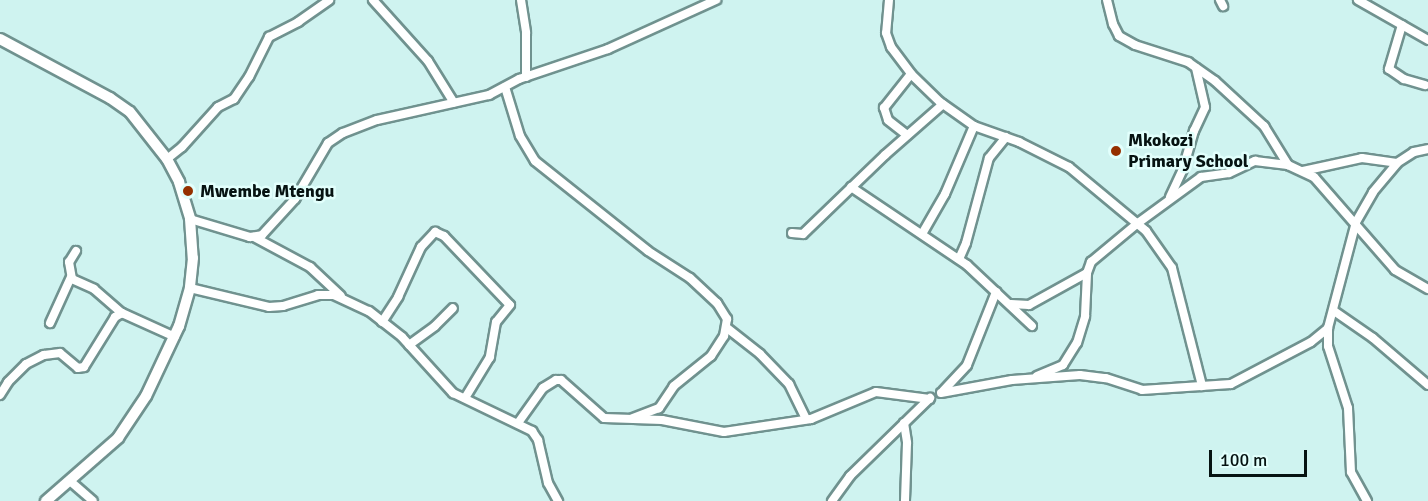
<!DOCTYPE html>
<html>
<head>
<meta charset="utf-8">
<style>
	body { margin:0 }
	#map { position:relative; width:1428px; height:501px; overflow:hidden; background:#cff3f0; font-family:Signika,sans-serif }
	div>[style] { position:absolute }
	.roads { filter:drop-shadow(2px 0 #70928f) drop-shadow(-2px 0 #70928f) drop-shadow(0 2px #70928f) drop-shadow(0 -2px #70928f) }
	.street>* { height:8px; margin:-4px; padding:0 4px; transform-origin:4px; border-radius:4px; background:#fff }
	.secondary>* { height:10px; margin:-5px; padding:0 5px; transform-origin:5px; border-radius:5px; background:#fff }
	.dots>* { width:16px; height:16px; translate:-50% -50%; box-sizing:border-box; border:3px solid #e2fffc; border-radius:50% }
	span { translate:-50% -50%; white-space:nowrap; text-align:center; line-height:1.15; -webkit-text-stroke:5px #e2fffc; paint-order:stroke }
	.poi-label { font-size:18px; color:#061312; font-weight:700 }
	.left { translate:0 -50%; text-align:left }
	.scale { position:absolute; left:1209px; top:450px; width:98px; height:27px; box-sizing:border-box; border:3px solid #061312; border-top:0; padding-left:8px; font-size:18px; line-height:21px; white-space:nowrap; color:#061312; -webkit-text-stroke:4px #e2fffc; paint-order:stroke }
</style>
</head>
<body>
<div id="map">
	<div class="roads">
		<div class="street">
			<div style="left:373px;top:0;width:82px;rotate:48deg"></div>
			<div style="left:428px;top:61px;width:49px;rotate:58.2deg"></div>
			<div style="left:521px;top:0;width:33px;rotate:81deg"></div>
			<div style="left:526px;top:33px;width:44px;rotate:90deg"></div>
			<div style="left:889px;top:0;width:33px;rotate:95deg"></div>
			<div style="left:886px;top:33px;width:15px;rotate:70deg"></div>
			<div style="left:891px;top:47px;width:34px;rotate:53deg"></div>
			<div style="left:911px;top:74px;width:40px;rotate:44deg"></div>
			<div style="left:940px;top:102px;width:42px;rotate:35.2deg"></div>
			<div style="left:974px;top:126px;width:48px;rotate:19.6deg"></div>
			<div style="left:1019px;top:142px;width:56px;rotate:26.6deg"></div>
			<div style="left:1069px;top:167px;width:100px;rotate:39.7deg"></div>
			<div style="left:1146px;top:231px;width:45px;rotate:54.9deg"></div>
			<div style="left:1172px;top:268px;width:122px;rotate:75.7deg"></div>
			<div style="left:1107px;top:0;width:25px;rotate:76deg"></div>
			<div style="left:1113px;top:24px;width:13px;rotate:63deg"></div>
			<div style="left:1119px;top:36px;width:18px;rotate:29deg"></div>
			<div style="left:1135px;top:45px;width:56px;rotate:17.8deg"></div>
			<div style="left:1188px;top:62px;width:33px;rotate:35deg"></div>
			<div style="left:1215px;top:81px;width:67px;rotate:42.6deg"></div>
			<div style="left:1264px;top:126px;width:46px;rotate:58.4deg"></div>
			<div style="left:1288px;top:165px;width:29px;rotate:25deg"></div>
			<div style="left:1314px;top:177px;width:123px;rotate:48.9deg"></div>
			<div style="left:1395px;top:270px;width:38px;rotate:30deg"></div>
			<div style="left:1220px;top:0;width:7px;rotate:63deg"></div>
			<div style="left:1358px;top:0;width:81px;rotate:29.7deg"></div>
			<div style="left:1402px;top:25px;width:46px;rotate:106.5deg"></div>
			<div style="left:1389px;top:69px;width:18px;rotate:34deg"></div>
			<div style="left:1404px;top:79px;width:22px;rotate:16deg"></div>
			<div style="left:505px;top:87px;width:51px;rotate:73deg"></div>
			<div style="left:520px;top:136px;width:29px;rotate:59deg"></div>
			<div style="left:535px;top:161px;width:144px;rotate:38.5deg"></div>
			<div style="left:648px;top:251px;width:50px;rotate:32.7deg"></div>
			<div style="left:690px;top:278px;width:37px;rotate:43deg"></div>
			<div style="left:717px;top:303px;width:19px;rotate:58deg"></div>
			<div style="left:727px;top:319px;width:17px;rotate:100deg"></div>
			<div style="left:724px;top:336px;width:24px;rotate:123deg"></div>
			<div style="left:711px;top:356px;width:48px;rotate:141deg"></div>
			<div style="left:674px;top:386px;width:27px;rotate:124deg"></div>
			<div style="left:659px;top:408px;width:28px;rotate:159deg"></div>
			<div style="left:907px;top:135px;width:24px;rotate:-142deg"></div>
			<div style="left:888px;top:120px;width:13px;rotate:-108deg"></div>
			<div style="left:884px;top:108px;width:43px;rotate:-51.5deg"></div>
			<div style="left:167px;top:159px;width:19px;rotate:-39deg"></div>
			<div style="left:182px;top:147px;width:54px;rotate:-48deg"></div>
			<div style="left:218px;top:107px;width:18px;rotate:-27deg"></div>
			<div style="left:234px;top:99px;width:27px;rotate:-56deg"></div>
			<div style="left:249px;top:77px;width:45px;rotate:-63.4deg"></div>
			<div style="left:269px;top:37px;width:33px;rotate:-27deg"></div>
			<div style="left:298px;top:22px;width:38px;rotate:-35deg"></div>
			<div style="left:1303px;top:171px;width:60px;rotate:-12.4deg"></div>
			<div style="left:1362px;top:158px;width:35px;rotate:8deg"></div>
			<div style="left:851px;top:187px;width:140px;rotate:33.9deg"></div>
			<div style="left:967px;top:265px;width:89px;rotate:43.2deg"></div>
			<div style="left:1170px;top:197px;width:31px;rotate:-65deg"></div>
			<div style="left:1183px;top:169px;width:40px;rotate:-74deg"></div>
			<div style="left:1194px;top:131px;width:26px;rotate:-65deg"></div>
			<div style="left:1205px;top:107px;width:40px;rotate:-103deg"></div>
			<div style="left:190px;top:219px;width:63px;rotate:16.7deg"></div>
			<div style="left:250px;top:237px;width:12px;rotate:-9deg"></div>
			<div style="left:262px;top:235px;width:49px;rotate:-47.5deg"></div>
			<div style="left:295px;top:199px;width:65px;rotate:-59.5deg"></div>
			<div style="left:328px;top:143px;width:18px;rotate:-34deg"></div>
			<div style="left:343px;top:133px;width:36px;rotate:-21deg"></div>
			<div style="left:377px;top:120px;width:115px;rotate:-12.6deg"></div>
			<div style="left:489px;top:95px;width:34px;rotate:-28deg"></div>
			<div style="left:519px;top:79px;width:94px;rotate:-18.6deg"></div>
			<div style="left:608px;top:49px;width:119px;rotate:-24.4deg"></div>
			<div style="left:792px;top:233px;width:11px;rotate:5deg"></div>
			<div style="left:803px;top:234px;width:114px;rotate:-43.9deg"></div>
			<div style="left:885px;top:155px;width:77px;rotate:-41.3deg"></div>
			<div style="left:922px;top:234px;width:46px;rotate:-60.1deg"></div>
			<div style="left:945px;top:194px;width:74px;rotate:-66.9deg"></div>
			<div style="left:254px;top:237px;width:64px;rotate:28.2deg"></div>
			<div style="left:310px;top:267px;width:42px;rotate:43.1deg"></div>
			<div style="left:76px;top:251px;width:13px;rotate:122deg"></div>
			<div style="left:69px;top:262px;width:17px;rotate:80deg"></div>
			<div style="left:72px;top:279px;width:24px;rotate:24deg"></div>
			<div style="left:94px;top:289px;width:37px;rotate:41deg"></div>
			<div style="left:959px;top:259px;width:17px;rotate:-66deg"></div>
			<div style="left:966px;top:243px;width:88px;rotate:-74.9deg"></div>
			<div style="left:989px;top:158px;width:27px;rotate:-51deg"></div>
			<div style="left:190px;top:288px;width:81px;rotate:13.5deg"></div>
			<div style="left:269px;top:307px;width:14px;rotate:-4deg"></div>
			<div style="left:283px;top:306px;width:37px;rotate:-17deg"></div>
			<div style="left:318px;top:295px;width:16px"></div>
			<div style="left:334px;top:295px;width:38px;rotate:25deg"></div>
			<div style="left:369px;top:311px;width:42px;rotate:38.2deg"></div>
			<div style="left:402px;top:337px;width:76px;rotate:47.7deg"></div>
			<div style="left:453px;top:393px;width:88px;rotate:25.7deg"></div>
			<div style="left:532px;top:431px;width:11px;rotate:56deg"></div>
			<div style="left:538px;top:440px;width:44px;rotate:76.9deg"></div>
			<div style="left:548px;top:483px;width:21px;rotate:61deg"></div>
			<div style="left:1011px;top:304px;width:18px;rotate:3deg"></div>
			<div style="left:1029px;top:305px;width:66px;rotate:-28.9deg"></div>
			<div style="left:1334px;top:311px;width:47px;rotate:34.7deg"></div>
			<div style="left:1373px;top:338px;width:72px;rotate:40.5deg"></div>
			<div style="left:382px;top:322px;width:30px;rotate:-57deg"></div>
			<div style="left:398px;top:297px;width:55px;rotate:-65.3deg"></div>
			<div style="left:421px;top:247px;width:21px;rotate:-47deg"></div>
			<div style="left:435px;top:232px;width:10px;rotate:24deg"></div>
			<div style="left:444px;top:236px;width:95px;rotate:46.3deg"></div>
			<div style="left:510px;top:305px;width:22px;rotate:129deg"></div>
			<div style="left:496px;top:322px;width:36px;rotate:100deg"></div>
			<div style="left:490px;top:357px;width:48px;rotate:121.4deg"></div>
			<div style="left:50px;top:323px;width:51px;rotate:-65.5deg"></div>
			<div style="left:727px;top:328px;width:42px;rotate:38.2deg"></div>
			<div style="left:760px;top:354px;width:42px;rotate:46deg"></div>
			<div style="left:789px;top:384px;width:39px;rotate:64deg"></div>
			<div style="left:409px;top:345px;width:32px;rotate:-36deg"></div>
			<div style="left:435px;top:326px;width:25px;rotate:-45deg"></div>
			<div style="left:1037px;top:376px;width:28px;rotate:-23deg"></div>
			<div style="left:1063px;top:365px;width:26px;rotate:-58deg"></div>
			<div style="left:1077px;top:343px;width:28px;rotate:-73deg"></div>
			<div style="left:1085px;top:316px;width:43px;rotate:-87.3deg"></div>
			<div style="left:1087px;top:273px;width:12px;rotate:-70deg"></div>
			<div style="left:1091px;top:262px;width:61px;rotate:-39.7deg"></div>
			<div style="left:1138px;top:223px;width:78px;rotate:-36.1deg"></div>
			<div style="left:1201px;top:177px;width:28px;rotate:-8deg"></div>
			<div style="left:1229px;top:173px;width:29px;rotate:-25deg"></div>
			<div style="left:1255px;top:161px;width:33px;rotate:7deg"></div>
			<div style="left:943px;top:391px;width:35px;rotate:-47deg"></div>
			<div style="left:967px;top:365px;width:79px;rotate:-68.3deg"></div>
			<div style="left:941px;top:393px;width:72px;rotate:-10.4deg"></div>
			<div style="left:1012px;top:380px;width:68px;rotate:-4.2deg"></div>
			<div style="left:1080px;top:375px;width:26px;rotate:7deg"></div>
			<div style="left:1106px;top:378px;width:38px;rotate:18deg"></div>
			<div style="left:1142px;top:390px;width:89px;rotate:-3.9deg"></div>
			<div style="left:1231px;top:384px;width:90px;rotate:-27.7deg"></div>
			<div style="left:1311px;top:342px;width:22px;rotate:-39deg"></div>
			<div style="left:0;top:395px;width:15px;rotate:-58deg"></div>
			<div style="left:8px;top:382px;width:25px;rotate:-45deg"></div>
			<div style="left:26px;top:364px;width:20px;rotate:-27deg"></div>
			<div style="left:44px;top:355px;width:16px;rotate:-7deg"></div>
			<div style="left:60px;top:353px;width:23px;rotate:40deg"></div>
			<div style="left:78px;top:368px;width:6px;rotate:-9deg"></div>
			<div style="left:84px;top:367px;width:59px;rotate:-58.2deg"></div>
			<div style="left:115px;top:317px;width:8px;rotate:-30deg"></div>
			<div style="left:122px;top:313px;width:58px;rotate:24.4deg"></div>
			<div style="left:518px;top:423px;width:43px;rotate:-54.5deg"></div>
			<div style="left:543px;top:388px;width:15px;rotate:-32deg"></div>
			<div style="left:556px;top:380px;width:5px"></div>
			<div style="left:561px;top:380px;width:57px;rotate:41.5deg"></div>
			<div style="left:604px;top:418px;width:58px;rotate:2deg"></div>
			<div style="left:662px;top:420px;width:63px;rotate:11deg"></div>
			<div style="left:724px;top:432px;width:88px;rotate:-8.5deg"></div>
			<div style="left:811px;top:419px;width:70px;rotate:-22.6deg"></div>
			<div style="left:876px;top:392px;width:54px;rotate:7.4deg"></div>
			<div style="left:904px;top:423px;width:20px;rotate:81deg"></div>
			<div style="left:907px;top:443px;width:58px;rotate:92deg"></div>
			<div style="left:70px;top:481px;width:30px;rotate:41deg"></div>
			<div style="left:832px;top:501px;width:31px;rotate:-54deg"></div>
			<div style="left:850px;top:476px;width:112px;rotate:-44.3deg"></div>
			<div style="left:1367px;top:501px;width:33px;rotate:-119deg"></div>
			<div style="left:1351px;top:472px;width:64px;rotate:-92.7deg"></div>
			<div style="left:1348px;top:408px;width:65px;rotate:-107.9deg"></div>
			<div style="left:1328px;top:346px;width:18px;rotate:-90deg"></div>
			<div style="left:1328px;top:328px;width:110px;rotate:-75.2deg"></div>
			<div style="left:1356px;top:222px;width:34px;rotate:-60deg"></div>
			<div style="left:1373px;top:192px;width:38px;rotate:-50deg"></div>
			<div style="left:1397px;top:163px;width:20px;rotate:-33deg"></div>
			<div style="left:1414px;top:152px;width:14px;rotate:-12deg"></div>
		</div>
		<div class="secondary">
			<div style="left:0;top:39px;width:125px;rotate:28.2deg"></div>
			<div style="left:110px;top:98px;width:24px;rotate:35deg"></div>
			<div style="left:130px;top:112px;width:60px;rotate:51.8deg"></div>
			<div style="left:167px;top:159px;width:26px;rotate:62deg"></div>
			<div style="left:179px;top:182px;width:39px;rotate:73deg"></div>
			<div style="left:190px;top:219px;width:39px;rotate:86deg"></div>
			<div style="left:193px;top:258px;width:30px;rotate:96deg"></div>
			<div style="left:190px;top:288px;width:40px;rotate:106deg"></div>
			<div style="left:179px;top:326px;width:77px;rotate:115.2deg"></div>
			<div style="left:146px;top:396px;width:50px;rotate:123.7deg"></div>
			<div style="left:118px;top:438px;width:96px;rotate:138.8deg"></div>
		</div>
	</div>
	<div class="dots">
		<div style="left:1116px;top:151px;background:#953000"></div>
		<div style="left:188px;top:191px;background:#953000"></div>
	</div>
	<div class="poi-label">
		<span class="left" style="left:1128px;top:151px">Mkokozi<br>Primary School</span>
		<span class="left" style="left:200px;top:191px">Mwembe Mtengu</span>
	</div>
	<div class="scale">100 m</div>
</div>
</body>
</html>
